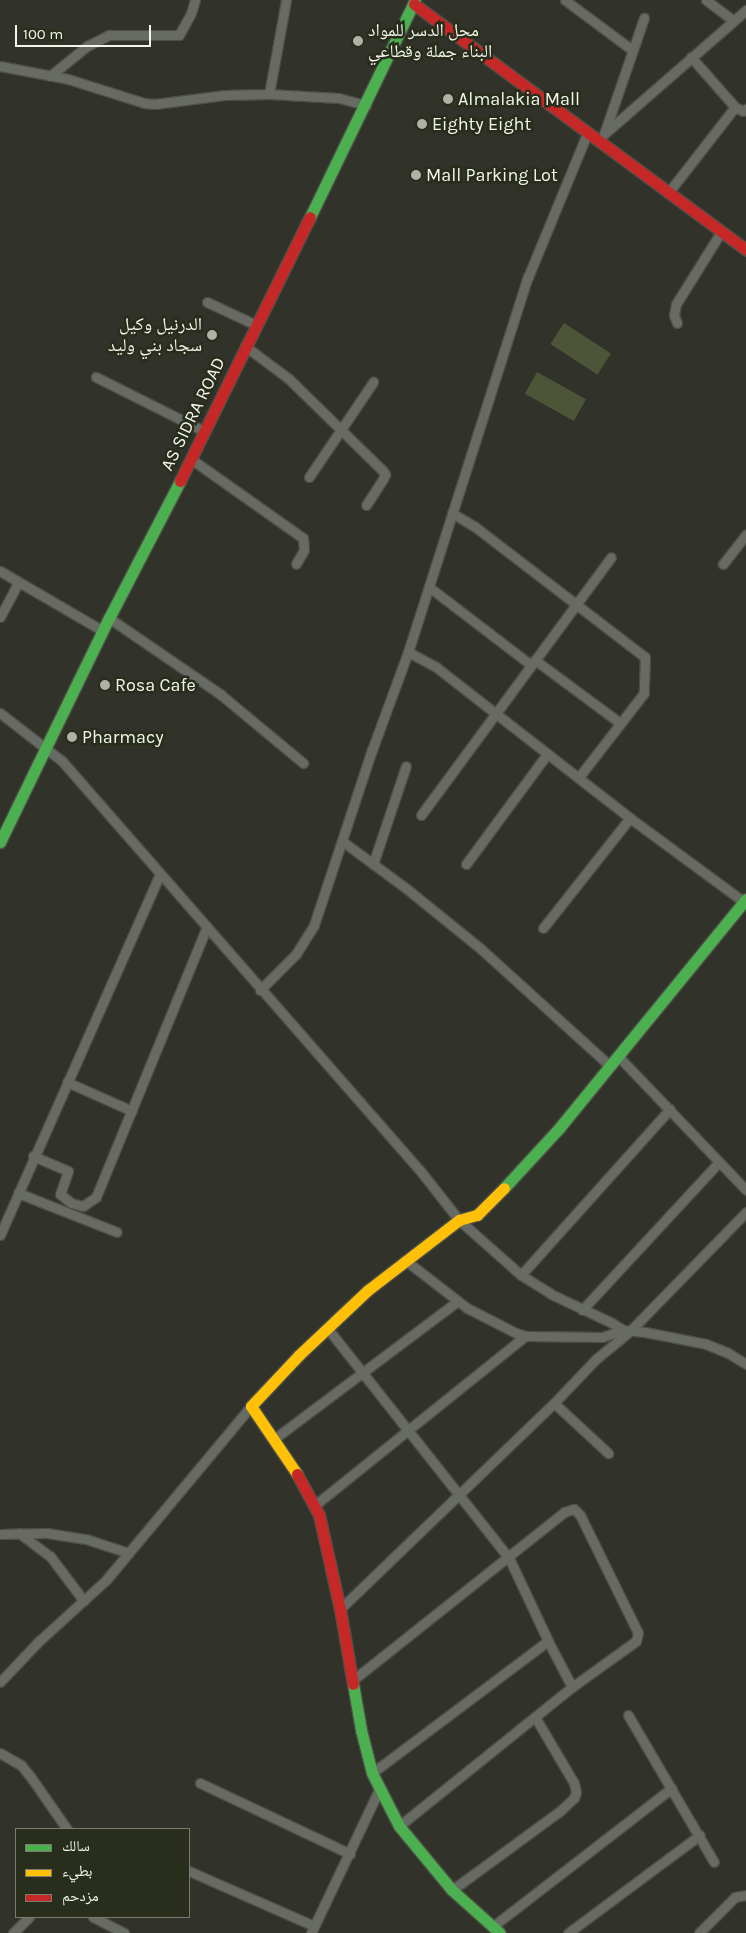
<!DOCTYPE html>
<html>
<head>
<meta charset="utf-8">
<style>
	body { margin:0 }
	#map { position:relative; width:746px; height:1933px; overflow:hidden; background:#31332a; font-family:Karla,"Noto Naskh Arabic",sans-serif }
	div>[style] { position:absolute }
	.green>* { inset:0; background:#4d5538; transform-origin:0 0 }
	.roads { filter:drop-shadow(1px 0 #4d4f46) drop-shadow(-1px 0 #4d4f46) drop-shadow(0 1px #4d4f46) drop-shadow(0 -1px #4d4f46) }
	.street>* { height:9px; margin:-4.5px; padding:0 4.5px; transform-origin:4.5px; border-radius:4.5px; background:#686b64 }
	.fast>* { height:11px; margin:-5.5px; padding:0 5.5px; transform-origin:5.5px; border-radius:5.5px; background:#4caf50 }
	.slow>* { height:11px; margin:-5.5px; padding:0 5.5px; transform-origin:5.5px; border-radius:5.5px; background:#ffc107 }
	.jam>* { height:11px; margin:-5.5px; padding:0 5.5px; transform-origin:5.5px; border-radius:5.5px; background:#c62828 }
	.dots>* { width:14px; height:14px; translate:-50% -50%; box-sizing:border-box; border:2px solid #282d1c; border-radius:50% }
	span { translate:-50% -50%; white-space:nowrap; text-align:center; line-height:1.15; -webkit-text-stroke:5px #282d1c; paint-order:stroke }
	.poi-label { font-size:18px; color:#f3f6eb }
	.left { translate:0 -50%; text-align:left }
	.right { translate:-100% -50%; text-align:right }
	.street-label { font-size:18px; color:#f3f6eb }
	.legend { position:absolute; left:15px; top:1828px; width:175px; height:90px; box-sizing:border-box; background:#282d1c; border:1px solid #797d6f; margin:0; padding:6px 9px; list-style:none; font-size:15px; color:#f3f6eb }
	.legend li { display:flex; align-items:center; gap:10px; height:25px }
	.legend b { width:25px; border:1px solid #797d6f }
	.scale { position:absolute; left:15px; top:25px; width:136px; height:22px; box-sizing:border-box; border:2px solid #f3f6eb; border-top:0; padding-left:6px; font-size:15px; line-height:18px; white-space:nowrap; color:#f3f6eb; -webkit-text-stroke:4px #282d1c; paint-order:stroke }
</style>
</head>
<body>
<div id="map">
	<div class="green">
		<div style="left:564px;top:323px;width:56px;height:25px;rotate:33deg"></div>
		<div style="left:537px;top:372px;width:56px;height:25px;rotate:29deg"></div>
	</div>
	<div class="roads">
		<div class="street">
			<div style="left:565px;top:0;width:84px;rotate:36.7deg"></div>
			<div style="left:706px;top:0;width:34px;rotate:37deg"></div>
			<div style="left:691px;top:57px;width:67px;rotate:48.7deg"></div>
			<div style="left:735px;top:107px;width:9px;rotate:27deg"></div>
			<div style="left:743px;top:111px;width:4px;rotate:-34deg"></div>
			<div style="left:0;top:66px;width:69px;rotate:10.8deg"></div>
			<div style="left:68px;top:79px;width:80px;rotate:17.5deg"></div>
			<div style="left:144px;top:103px;width:11px;rotate:5deg"></div>
			<div style="left:155px;top:104px;width:70px;rotate:-7.4deg"></div>
			<div style="left:224px;top:95px;width:45px;rotate:-1.3deg"></div>
			<div style="left:269px;top:94px;width:70px;rotate:3.3deg"></div>
			<div style="left:339px;top:98px;width:28px;rotate:15deg"></div>
			<div style="left:50px;top:76px;width:48px;rotate:-39deg"></div>
			<div style="left:87px;top:46px;width:25px;rotate:-27deg"></div>
			<div style="left:109px;top:35px;width:70px"></div>
			<div style="left:179px;top:35px;width:25px;rotate:-61deg"></div>
			<div style="left:191px;top:13px;width:14px;rotate:-73deg"></div>
			<div style="left:269px;top:94px;width:96px;rotate:-79.7deg"></div>
			<div style="left:604px;top:134px;width:189px;rotate:-41.1deg"></div>
			<div style="left:604px;top:134px;width:123px;rotate:-71deg"></div>
			<div style="left:668px;top:193px;width:109px;rotate:-52.1deg"></div>
			<div style="left:207px;top:302px;width:54px;rotate:25.1deg"></div>
			<div style="left:677px;top:323px;width:9px;rotate:-111deg"></div>
			<div style="left:674px;top:315px;width:11px;rotate:-80deg"></div>
			<div style="left:676px;top:304px;width:85px;rotate:-58deg"></div>
			<div style="left:245px;top:346px;width:54px;rotate:36.7deg"></div>
			<div style="left:288px;top:378px;width:133px;rotate:44.4deg"></div>
			<div style="left:383px;top:471px;width:4px;rotate:56deg"></div>
			<div style="left:385px;top:474px;width:5px;rotate:112deg"></div>
			<div style="left:383px;top:479px;width:31px;rotate:123deg"></div>
			<div style="left:96px;top:377px;width:121px;rotate:26.6deg"></div>
			<div style="left:191px;top:459px;width:137px;rotate:35.2deg"></div>
			<div style="left:303px;top:538px;width:12px;rotate:85deg"></div>
			<div style="left:304px;top:550px;width:16px;rotate:120deg"></div>
			<div style="left:309px;top:477px;width:115px;rotate:-56deg"></div>
			<div style="left:452px;top:513px;width:26px;rotate:31deg"></div>
			<div style="left:474px;top:526px;width:215px;rotate:37.5deg"></div>
			<div style="left:645px;top:657px;width:36px;rotate:92deg"></div>
			<div style="left:644px;top:693px;width:106px;rotate:127.7deg"></div>
			<div style="left:723px;top:564px;width:37px;rotate:-52deg"></div>
			<div style="left:0;top:571px;width:119px;rotate:30.2deg"></div>
			<div style="left:429px;top:587px;width:128px;rotate:37.4deg"></div>
			<div style="left:0;top:617px;width:38px;rotate:-62deg"></div>
			<div style="left:109px;top:618px;width:135px;rotate:34.4deg"></div>
			<div style="left:220px;top:694px;width:108px;rotate:39.7deg"></div>
			<div style="left:408px;top:652px;width:32px;rotate:28deg"></div>
			<div style="left:436px;top:667px;width:246px;rotate:37.9deg"></div>
			<div style="left:630px;top:818px;width:142px;rotate:36.4deg"></div>
			<div style="left:535px;top:660px;width:106px;rotate:36.5deg"></div>
			<div style="left:0;top:713px;width:78px;rotate:37.7deg"></div>
			<div style="left:62px;top:761px;width:547px;rotate:48.85deg"></div>
			<div style="left:422px;top:1173px;width:60px;rotate:51.8deg"></div>
			<div style="left:459px;top:1220px;width:83px;rotate:41.6deg"></div>
			<div style="left:521px;top:1275px;width:40px;rotate:32deg"></div>
			<div style="left:555px;top:1296px;width:63px;rotate:25.3deg"></div>
			<div style="left:612px;top:1323px;width:13px;rotate:32deg"></div>
			<div style="left:421px;top:815px;width:320px;rotate:-53.6deg"></div>
			<div style="left:342px;top:841px;width:81px;rotate:36.4deg"></div>
			<div style="left:407px;top:889px;width:95px;rotate:39deg"></div>
			<div style="left:481px;top:949px;width:174px;rotate:42.2deg"></div>
			<div style="left:373px;top:864px;width:103px;rotate:-71.4deg"></div>
			<div style="left:466px;top:864px;width:137px;rotate:-53.6deg"></div>
			<div style="left:543px;top:928px;width:140px;rotate:-51.7deg"></div>
			<div style="left:260px;top:990px;width:51px;rotate:-45deg"></div>
			<div style="left:296px;top:954px;width:34px;rotate:-58deg"></div>
			<div style="left:314px;top:925px;width:184px;rotate:-71.7deg"></div>
			<div style="left:372px;top:750px;width:104px;rotate:-69.8deg"></div>
			<div style="left:408px;top:652px;width:394px;rotate:-72.3deg"></div>
			<div style="left:528px;top:277px;width:155px;rotate:-67.6deg"></div>
			<div style="left:618px;top:1056px;width:185px;rotate:46.3deg"></div>
			<div style="left:67px;top:1082px;width:71px;rotate:24deg"></div>
			<div style="left:33px;top:1156px;width:38px;rotate:23deg"></div>
			<div style="left:68px;top:1171px;width:24px;rotate:109deg"></div>
			<div style="left:60px;top:1194px;width:14px;rotate:39deg"></div>
			<div style="left:71px;top:1203px;width:12px;rotate:14deg"></div>
			<div style="left:83px;top:1206px;width:16px;rotate:-35deg"></div>
			<div style="left:96px;top:1197px;width:292px;rotate:-67.7deg"></div>
			<div style="left:18px;top:1193px;width:106px;rotate:21.5deg"></div>
			<div style="left:0;top:1235px;width:395px;rotate:-66.1deg"></div>
			<div style="left:405px;top:1260px;width:78px;rotate:37.7deg"></div>
			<div style="left:467px;top:1308px;width:55px;rotate:27deg"></div>
			<div style="left:516px;top:1333px;width:9px;rotate:18deg"></div>
			<div style="left:525px;top:1336px;width:77px;rotate:0.7deg"></div>
			<div style="left:602px;top:1337px;width:22px;rotate:-18deg"></div>
			<div style="left:623px;top:1330px;width:22px;rotate:5deg"></div>
			<div style="left:645px;top:1332px;width:62px;rotate:11.1deg"></div>
			<div style="left:706px;top:1344px;width:24px;rotate:22deg"></div>
			<div style="left:728px;top:1353px;width:21px;rotate:31deg"></div>
			<div style="left:521px;top:1275px;width:223px;rotate:-48.1deg"></div>
			<div style="left:582px;top:1310px;width:200px;rotate:-47.2deg"></div>
			<div style="left:328px;top:1329px;width:292px;rotate:51.7deg"></div>
			<div style="left:509px;top:1558px;width:92px;rotate:64.8deg"></div>
			<div style="left:548px;top:1641px;width:52px;rotate:62.4deg"></div>
			<div style="left:554px;top:1403px;width:74px;rotate:42.8deg"></div>
			<div style="left:274px;top:1439px;width:230px;rotate:-36.9deg"></div>
			<div style="left:315px;top:1505px;width:270px;rotate:-38.8deg"></div>
			<div style="left:19px;top:1533px;width:39px;rotate:37deg"></div>
			<div style="left:50px;top:1556px;width:56px;rotate:52.9deg"></div>
			<div style="left:0;top:1534px;width:47px;rotate:-1.2deg"></div>
			<div style="left:47px;top:1533px;width:39px;rotate:9deg"></div>
			<div style="left:86px;top:1539px;width:45px;rotate:18deg"></div>
			<div style="left:340px;top:1609px;width:297px;rotate:-43.9deg"></div>
			<div style="left:554px;top:1403px;width:61px;rotate:-46.3deg"></div>
			<div style="left:596px;top:1359px;width:44px;rotate:-39.5deg"></div>
			<div style="left:630px;top:1331px;width:166px;rotate:-45.7deg"></div>
			<div style="left:353px;top:1680px;width:270px;rotate:-38.5deg"></div>
			<div style="left:564px;top:1512px;width:10px;rotate:-17deg"></div>
			<div style="left:574px;top:1509px;width:8px;rotate:45deg"></div>
			<div style="left:580px;top:1515px;width:131px;rotate:63.8deg"></div>
			<div style="left:638px;top:1633px;width:8px;rotate:104deg"></div>
			<div style="left:636px;top:1641px;width:79px;rotate:144.3deg"></div>
			<div style="left:572px;top:1687px;width:222px;rotate:141.2deg"></div>
			<div style="left:0;top:1682px;width:57px;rotate:-46.4deg"></div>
			<div style="left:39px;top:1641px;width:91px;rotate:-42.3deg"></div>
			<div style="left:106px;top:1580px;width:226px;rotate:-50.2deg"></div>
			<div style="left:628px;top:1715px;width:170px;rotate:59.7deg"></div>
			<div style="left:0;top:1753px;width:24px;rotate:30deg"></div>
			<div style="left:21px;top:1765px;width:14px;rotate:51deg"></div>
			<div style="left:30px;top:1776px;width:65px;rotate:55.1deg"></div>
			<div style="left:372px;top:1773px;width:220px;rotate:-36.9deg"></div>
			<div style="left:200px;top:1783px;width:166px;rotate:25.3deg"></div>
			<div style="left:189px;top:1871px;width:137px;rotate:23.7deg"></div>
			<div style="left:452px;top:1890px;width:134px;rotate:-36.2deg"></div>
			<div style="left:560px;top:1811px;width:19px;rotate:-43deg"></div>
			<div style="left:574px;top:1798px;width:6px;rotate:-72deg"></div>
			<div style="left:576px;top:1792px;width:9px;rotate:-103deg"></div>
			<div style="left:574px;top:1783px;width:77px;rotate:-120.6deg"></div>
			<div style="left:93px;top:1917px;width:35px;rotate:27deg"></div>
			<div style="left:492px;top:1927px;width:227px;rotate:-37.7deg"></div>
			<div style="left:13px;top:1933px;width:23px;rotate:-45deg"></div>
			<div style="left:311px;top:1933px;width:158px;rotate:-64.6deg"></div>
			<div style="left:568px;top:1933px;width:164px;rotate:-36.6deg"></div>
			<div style="left:699px;top:1933px;width:51px;rotate:-45deg"></div>
			<div style="left:735px;top:1897px;width:11px;rotate:-10deg"></div>
		</div>
		<div class="fast">
			<div style="left:310px;top:217px;width:241px;rotate:-64.2deg"></div>
			<div style="left:0;top:842px;width:249px;rotate:-64.1deg"></div>
			<div style="left:109px;top:618px;width:154px;rotate:-62.6deg"></div>
			<div style="left:504px;top:1188px;width:83px;rotate:-47.4deg"></div>
			<div style="left:560px;top:1127px;width:294px;rotate:-50.8deg"></div>
			<div style="left:353px;top:1684px;width:47px;rotate:80.1deg"></div>
			<div style="left:361px;top:1730px;width:44px;rotate:75.7deg"></div>
			<div style="left:372px;top:1773px;width:59px;rotate:63deg"></div>
			<div style="left:399px;top:1826px;width:83px;rotate:50.4deg"></div>
			<div style="left:452px;top:1890px;width:64px;rotate:41.9deg"></div>
		</div>
		<div class="slow">
			<div style="left:297px;top:1474px;width:82px;rotate:-124.1deg"></div>
			<div style="left:251px;top:1406px;width:70px;rotate:-46.7deg"></div>
			<div style="left:299px;top:1355px;width:95px;rotate:-43.3deg"></div>
			<div style="left:368px;top:1290px;width:115px;rotate:-37.6deg"></div>
			<div style="left:459px;top:1220px;width:19px;rotate:-16deg"></div>
			<div style="left:477px;top:1215px;width:38px;rotate:-45deg"></div>
		</div>
		<div class="jam">
			<div style="left:414px;top:4px;width:413px;rotate:36.5deg"></div>
			<div style="left:180px;top:481px;width:294px;rotate:-63.8deg"></div>
			<div style="left:297px;top:1474px;width:47px;rotate:61.8deg"></div>
			<div style="left:319px;top:1515px;width:96px;rotate:77.4deg"></div>
			<div style="left:340px;top:1609px;width:76px;rotate:80.2deg"></div>
		</div>
	</div>
	<div class="dots">
		<div style="left:358px;top:41px;background:#afb2a7"></div>
		<div style="left:448px;top:99px;background:#afb2a7"></div>
		<div style="left:422px;top:124px;background:#afb2a7"></div>
		<div style="left:416px;top:175px;background:#afb2a7"></div>
		<div style="left:212px;top:335px;background:#afb2a7"></div>
		<div style="left:105px;top:685px;background:#afb2a7"></div>
		<div style="left:72px;top:737px;background:#afb2a7"></div>
	</div>
	<div class="poi-label">
		<span class="left" style="left:368px;top:41px">محل الدسر للمواد<br>البناء جملة وقطاعي</span>
		<span class="left" style="left:458px;top:99px">Almalakia Mall</span>
		<span class="left" style="left:432px;top:124px">Eighty Eight</span>
		<span class="left" style="left:426px;top:175px">Mall Parking Lot</span>
		<span class="right" style="left:202px;top:335px">الدرنيل وكيل<br>سجاد بني وليد</span>
		<span class="left" style="left:115px;top:685px">Rosa Cafe</span>
		<span class="left" style="left:82px;top:737px">Pharmacy</span>
	</div>
	<div class="street-label">
		<span style="left:193px;top:414px;rotate:-64deg">AS SIDRA ROAD</span>
	</div>
	<ul class="legend">
	<li><b style="height:6px;background:#4caf50"></b>سالك</li>
	<li><b style="height:6px;background:#ffc107"></b>بطيء</li>
	<li><b style="height:6px;background:#c62828"></b>مزدحم</li>
	</ul>
	<div class="scale">100 m</div>
</div>
</body>
</html>
